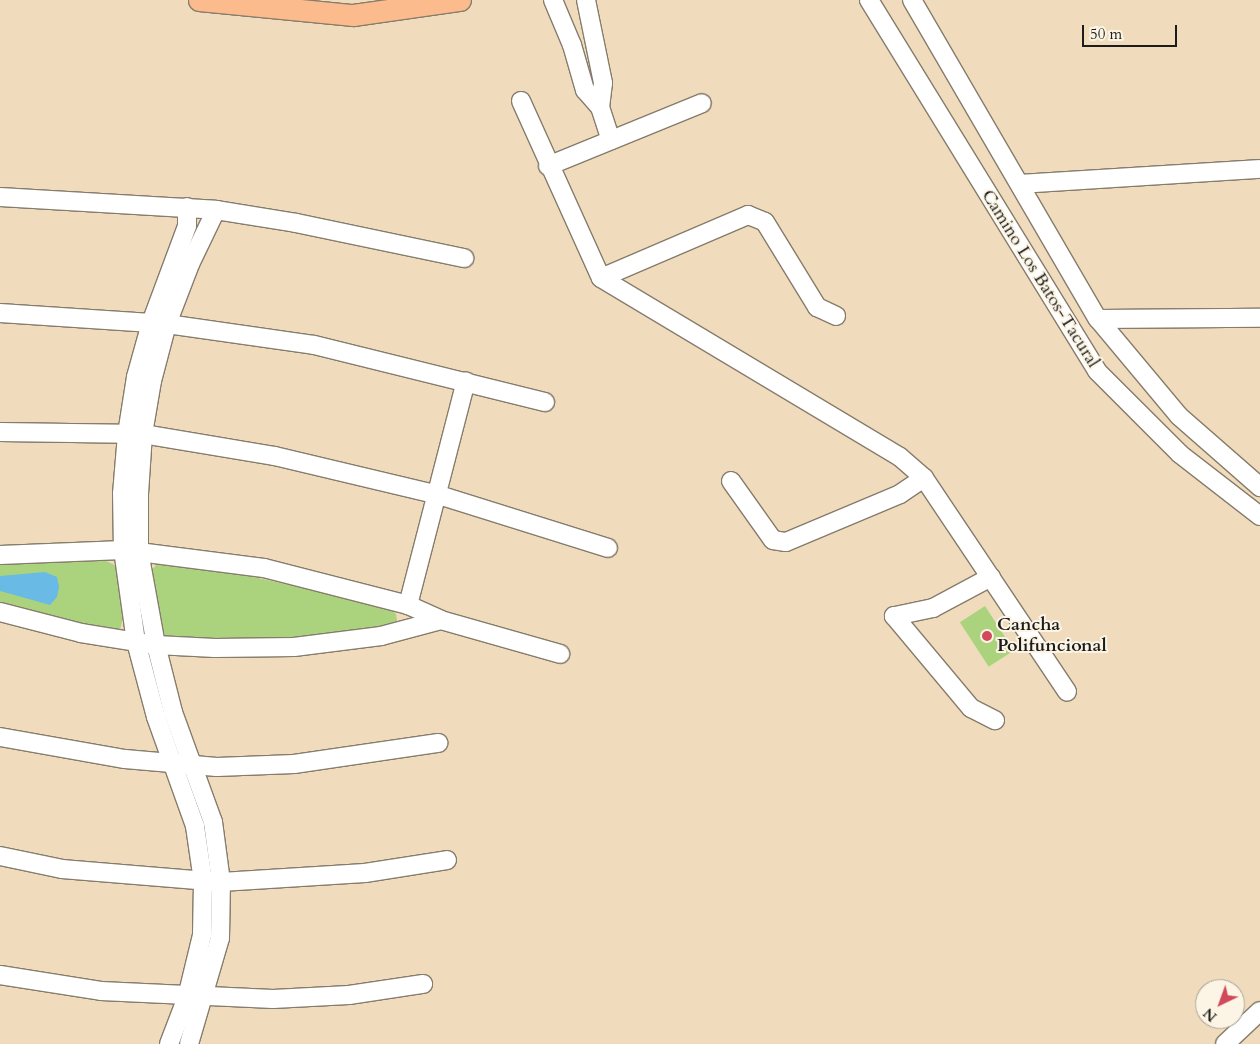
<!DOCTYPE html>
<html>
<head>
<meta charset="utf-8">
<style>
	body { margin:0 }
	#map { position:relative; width:1260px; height:1044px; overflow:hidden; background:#f0dcbc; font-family:Cardo,serif }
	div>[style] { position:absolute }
	.green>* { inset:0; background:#abd37e; transform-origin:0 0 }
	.water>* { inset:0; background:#69bbe5 }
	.roads { filter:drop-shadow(1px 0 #867c6c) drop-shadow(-1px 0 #867c6c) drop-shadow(0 1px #867c6c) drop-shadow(0 -1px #867c6c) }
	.minor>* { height:18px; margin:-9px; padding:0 9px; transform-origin:9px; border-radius:9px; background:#fff }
	.major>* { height:21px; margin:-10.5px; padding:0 10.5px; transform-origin:10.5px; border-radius:10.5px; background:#fbbb8c }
	.dots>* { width:14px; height:14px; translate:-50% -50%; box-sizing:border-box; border:2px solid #fcf5e5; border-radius:50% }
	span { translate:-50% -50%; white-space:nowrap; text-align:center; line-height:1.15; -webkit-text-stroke:4px #fcf5e5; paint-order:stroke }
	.street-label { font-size:18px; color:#1c1c1c }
	.poi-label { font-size:18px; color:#1c1c1c; font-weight:700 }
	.left { translate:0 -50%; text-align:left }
	.north { position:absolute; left:1195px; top:979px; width:50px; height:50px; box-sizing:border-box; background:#fcf5e5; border:1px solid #a29e95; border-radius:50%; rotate:222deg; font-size:14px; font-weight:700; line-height:20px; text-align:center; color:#1c1c1c }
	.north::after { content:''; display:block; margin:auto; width:18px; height:22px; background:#d1495b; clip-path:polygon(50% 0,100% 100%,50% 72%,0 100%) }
	.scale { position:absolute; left:1082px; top:25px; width:95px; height:22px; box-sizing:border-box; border:2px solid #1c1c1c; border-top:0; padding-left:6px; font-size:15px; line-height:18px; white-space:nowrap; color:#1c1c1c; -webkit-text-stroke:4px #fcf5e5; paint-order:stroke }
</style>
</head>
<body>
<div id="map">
	<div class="green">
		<div style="clip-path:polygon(102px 559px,119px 567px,123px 618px,120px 630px,111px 633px,0 604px,0 563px)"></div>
		<div style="clip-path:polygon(157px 564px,249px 576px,388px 607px,396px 614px,397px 620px,395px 625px,329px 637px,247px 641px,161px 638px,150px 572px)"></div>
		<div style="left:985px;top:606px;width:53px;height:30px;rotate:57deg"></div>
	</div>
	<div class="water">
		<div style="clip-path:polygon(45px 572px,57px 577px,59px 587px,57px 597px,50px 605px,0 591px,0 576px)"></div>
	</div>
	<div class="roads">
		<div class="minor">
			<div style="left:553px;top:0;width:49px;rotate:67.1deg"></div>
			<div style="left:572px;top:45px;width:47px;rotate:73.9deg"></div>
			<div style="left:585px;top:90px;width:23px;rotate:49deg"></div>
			<div style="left:600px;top:107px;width:35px;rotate:72deg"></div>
			<div style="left:586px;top:0;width:85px;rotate:78.4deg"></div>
			<div style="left:603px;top:83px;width:24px;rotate:97deg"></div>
			<div style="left:869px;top:0;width:435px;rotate:58.4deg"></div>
			<div style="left:1097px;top:371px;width:117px;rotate:45deg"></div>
			<div style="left:1180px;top:454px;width:101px;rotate:37.8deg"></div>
			<div style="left:912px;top:0;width:369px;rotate:59.8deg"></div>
			<div style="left:1098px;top:319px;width:126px;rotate:50.1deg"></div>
			<div style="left:1179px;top:416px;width:108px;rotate:41.2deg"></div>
			<div style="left:521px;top:101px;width:194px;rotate:65.7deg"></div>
			<div style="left:601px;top:278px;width:348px;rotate:30.9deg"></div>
			<div style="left:900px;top:457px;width:32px;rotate:41deg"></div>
			<div style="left:924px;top:478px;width:257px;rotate:56.2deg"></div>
			<div style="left:548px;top:166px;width:166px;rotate:-22.2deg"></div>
			<div style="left:1020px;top:184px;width:240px;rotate:-3.6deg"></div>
			<div style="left:0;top:197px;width:216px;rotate:3.4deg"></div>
			<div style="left:216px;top:210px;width:81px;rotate:9.2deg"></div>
			<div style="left:296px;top:223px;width:172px;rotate:11.8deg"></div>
			<div style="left:601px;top:278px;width:160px;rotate:-23.2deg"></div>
			<div style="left:748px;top:215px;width:18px;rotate:22deg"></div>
			<div style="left:765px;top:222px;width:100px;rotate:58.5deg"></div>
			<div style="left:817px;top:307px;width:21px;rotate:25deg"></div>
			<div style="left:0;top:313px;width:167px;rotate:3.8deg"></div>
			<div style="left:167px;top:324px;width:148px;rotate:8.1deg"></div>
			<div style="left:314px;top:345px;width:238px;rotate:13.9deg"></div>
			<div style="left:1098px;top:319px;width:162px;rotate:-0.4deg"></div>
			<div style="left:0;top:432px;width:143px;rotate:0.8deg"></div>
			<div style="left:143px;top:434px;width:134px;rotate:9.5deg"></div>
			<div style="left:275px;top:456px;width:169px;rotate:13.4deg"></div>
			<div style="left:439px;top:495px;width:177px;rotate:17.4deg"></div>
			<div style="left:731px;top:481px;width:72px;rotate:54.6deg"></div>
			<div style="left:773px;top:540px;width:13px;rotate:9deg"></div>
			<div style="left:786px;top:542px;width:124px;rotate:-22.8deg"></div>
			<div style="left:900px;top:494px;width:29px;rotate:-34deg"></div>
			<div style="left:0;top:555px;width:123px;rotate:-2.3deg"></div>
			<div style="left:123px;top:550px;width:142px;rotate:7.3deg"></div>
			<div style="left:264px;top:568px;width:149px;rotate:14.4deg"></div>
			<div style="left:408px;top:605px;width:36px;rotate:24deg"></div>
			<div style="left:441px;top:620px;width:124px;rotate:15.9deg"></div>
			<div style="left:991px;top:577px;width:66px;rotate:151.9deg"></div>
			<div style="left:933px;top:608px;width:40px;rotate:168deg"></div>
			<div style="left:894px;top:616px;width:120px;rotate:50.1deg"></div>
			<div style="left:971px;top:708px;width:27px;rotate:27deg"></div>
			<div style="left:408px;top:605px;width:231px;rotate:-75.5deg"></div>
			<div style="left:0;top:612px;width:84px;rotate:14.5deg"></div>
			<div style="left:81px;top:633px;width:76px;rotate:9.1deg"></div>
			<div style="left:156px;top:645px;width:59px;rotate:2.9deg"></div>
			<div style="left:215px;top:648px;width:79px;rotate:-0.7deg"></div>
			<div style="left:294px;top:647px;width:88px;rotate:-7.2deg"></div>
			<div style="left:381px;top:636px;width:62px;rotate:-14.9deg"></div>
			<div style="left:0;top:737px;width:127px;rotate:10deg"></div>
			<div style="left:125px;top:759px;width:92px;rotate:5deg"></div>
			<div style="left:217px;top:767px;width:77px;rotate:-2.2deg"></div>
			<div style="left:294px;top:764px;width:146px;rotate:-8.3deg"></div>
			<div style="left:0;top:856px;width:63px;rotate:11.8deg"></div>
			<div style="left:62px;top:869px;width:160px;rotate:4.7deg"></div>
			<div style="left:221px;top:882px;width:144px;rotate:-3.6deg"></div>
			<div style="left:365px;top:873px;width:83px;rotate:-9deg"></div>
			<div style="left:0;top:975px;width:102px;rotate:9deg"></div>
			<div style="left:101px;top:991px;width:172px;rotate:2.7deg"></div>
			<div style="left:273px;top:999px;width:76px;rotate:-3deg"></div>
			<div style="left:349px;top:995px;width:75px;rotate:-8.5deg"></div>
			<div style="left:169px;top:1044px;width:50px;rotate:-69deg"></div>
			<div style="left:187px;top:997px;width:64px;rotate:-76.4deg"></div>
			<div style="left:202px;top:935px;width:54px;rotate:-88.9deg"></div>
			<div style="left:203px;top:881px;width:56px;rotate:-98.3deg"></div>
			<div style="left:195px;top:826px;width:116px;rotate:-109.7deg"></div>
			<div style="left:156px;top:717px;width:78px;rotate:-104.9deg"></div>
			<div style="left:136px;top:642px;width:93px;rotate:-98deg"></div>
			<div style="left:123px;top:550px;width:56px;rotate:-91deg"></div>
			<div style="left:122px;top:494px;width:60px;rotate:-85.2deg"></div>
			<div style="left:127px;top:434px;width:58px;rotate:-81deg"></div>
			<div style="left:136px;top:377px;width:56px;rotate:-74.5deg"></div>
			<div style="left:151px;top:323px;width:103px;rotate:-69.6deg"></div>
			<div style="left:187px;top:226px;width:19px;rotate:-90deg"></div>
			<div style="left:189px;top:1044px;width:110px;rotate:-73.7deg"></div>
			<div style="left:220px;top:938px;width:56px;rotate:-89deg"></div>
			<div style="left:221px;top:882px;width:61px;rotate:-97.6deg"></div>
			<div style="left:213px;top:822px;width:117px;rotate:-110deg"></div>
			<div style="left:173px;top:712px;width:69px;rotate:-104.2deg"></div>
			<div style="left:156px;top:645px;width:96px;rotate:-100.3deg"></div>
			<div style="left:139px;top:551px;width:57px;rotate:-90deg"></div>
			<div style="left:139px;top:494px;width:60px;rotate:-86.2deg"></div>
			<div style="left:143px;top:434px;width:54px;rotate:-80.4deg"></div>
			<div style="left:152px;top:381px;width:59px;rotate:-75.3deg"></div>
			<div style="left:167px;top:324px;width:64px;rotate:-69deg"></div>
			<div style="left:190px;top:264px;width:60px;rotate:-64.3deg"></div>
			<div style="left:1225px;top:1044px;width:48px;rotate:-43.3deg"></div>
		</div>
		<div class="major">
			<div style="left:199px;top:0;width:155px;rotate:5.6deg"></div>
			<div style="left:353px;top:15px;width:108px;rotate:-8deg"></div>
		</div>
	</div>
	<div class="dots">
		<div style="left:987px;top:636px;background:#d1495b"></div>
	</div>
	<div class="street-label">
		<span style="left:1040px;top:279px;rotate:58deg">Camino Los Batos-Tacural</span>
	</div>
	<div class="poi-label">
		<span class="left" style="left:997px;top:636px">Cancha<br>Polifuncional</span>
	</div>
	<div class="north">N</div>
	<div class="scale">50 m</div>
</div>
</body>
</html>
